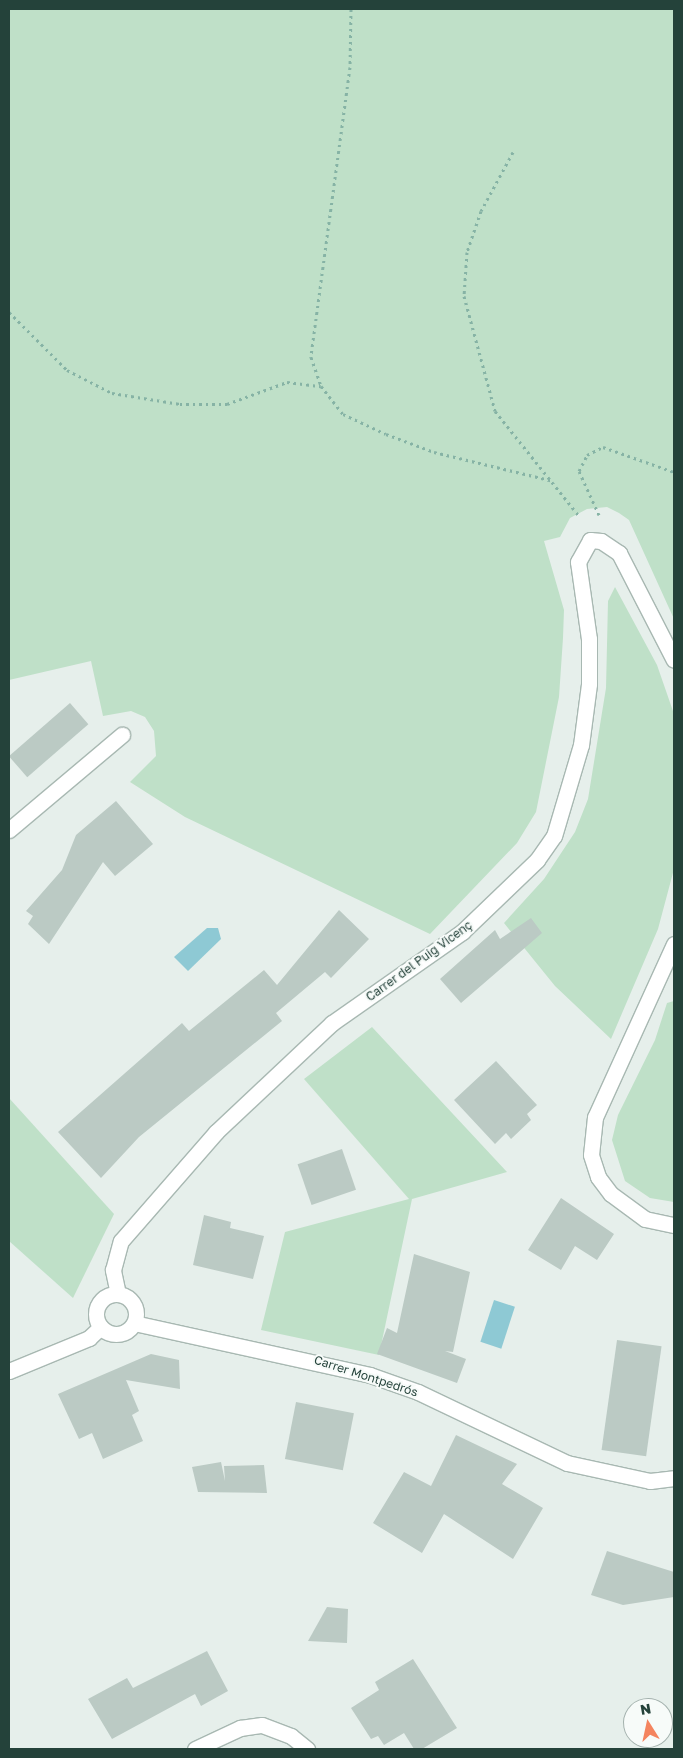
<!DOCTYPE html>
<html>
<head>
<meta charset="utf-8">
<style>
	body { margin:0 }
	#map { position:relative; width:683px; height:1758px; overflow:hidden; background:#e6efeb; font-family:"Golos Text",sans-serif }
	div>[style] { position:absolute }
	.green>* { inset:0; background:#bfe0c8 }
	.water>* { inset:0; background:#8ec9d4; transform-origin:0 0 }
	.building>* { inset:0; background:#bbcac4; transform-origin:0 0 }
	.path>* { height:3px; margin-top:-1.5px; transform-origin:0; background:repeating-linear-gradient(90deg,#86b3a5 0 2.5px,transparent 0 6.5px) }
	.roads { filter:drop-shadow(1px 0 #a8b8b2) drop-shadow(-1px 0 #a8b8b2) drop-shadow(0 1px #a8b8b2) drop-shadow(0 -1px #a8b8b2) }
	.street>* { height:15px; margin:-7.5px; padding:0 7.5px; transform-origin:7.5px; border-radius:7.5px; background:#fff }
	.street>.ring { margin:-7.5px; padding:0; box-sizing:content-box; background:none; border:15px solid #fff; border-radius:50% }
	span { translate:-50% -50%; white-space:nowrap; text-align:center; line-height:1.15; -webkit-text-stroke:4px #f7fbf9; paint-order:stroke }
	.street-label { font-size:12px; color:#24423a }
	.frame { position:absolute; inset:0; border:10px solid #24423a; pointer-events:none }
	.north { position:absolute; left:623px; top:1698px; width:50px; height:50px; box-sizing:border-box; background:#f7fbf9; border:1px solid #a3b1ad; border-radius:50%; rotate:350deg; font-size:14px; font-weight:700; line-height:20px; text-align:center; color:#24423a }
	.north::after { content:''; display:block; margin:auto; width:18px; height:22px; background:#f4845f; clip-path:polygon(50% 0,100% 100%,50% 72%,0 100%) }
</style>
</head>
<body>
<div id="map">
	<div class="green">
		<div style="clip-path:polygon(9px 9px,674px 9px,674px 619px,629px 520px,619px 513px,607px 507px,587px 509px,570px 518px,560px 537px,544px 541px,564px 610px,563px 638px,559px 697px,536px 812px,517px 843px,430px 934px,185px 817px,130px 782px,156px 756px,154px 731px,145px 717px,131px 711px,103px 716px,91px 661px,9px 680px)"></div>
		<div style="clip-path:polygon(615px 587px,657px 665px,674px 714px,674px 869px,658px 929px,611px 1039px,555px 986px,504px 923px,544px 879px,575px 832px,588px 799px,606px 688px,608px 601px)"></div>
		<div style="clip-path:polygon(674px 1001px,674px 1202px,650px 1198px,625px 1181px,612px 1140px,618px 1115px,655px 1040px,667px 1003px)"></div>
		<div style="clip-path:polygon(372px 1027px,507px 1172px,412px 1199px,379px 1355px,261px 1330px,285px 1232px,409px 1199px,304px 1079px)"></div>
		<div style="clip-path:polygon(9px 1098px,114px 1214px,73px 1298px,9px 1241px)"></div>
	</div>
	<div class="water">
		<div style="clip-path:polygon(207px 928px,218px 928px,221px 939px,188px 971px,174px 957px)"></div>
		<div style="left:494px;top:1300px;width:22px;height:44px;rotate:18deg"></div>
	</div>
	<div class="building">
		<div style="left:70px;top:703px;width:28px;height:81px;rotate:49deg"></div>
		<div style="clip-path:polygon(116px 801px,153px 844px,115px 876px,103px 862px,49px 944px,28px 924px,33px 916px,26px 911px,62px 870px,76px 835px)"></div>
		<div style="clip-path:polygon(339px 910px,369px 939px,331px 978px,325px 972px,276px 1013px,282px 1021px,139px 1137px,101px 1178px,58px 1132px,182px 1023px,189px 1031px,264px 970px,277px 985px)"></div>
		<div style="clip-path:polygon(531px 918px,542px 933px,461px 1003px,440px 979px,495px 930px,500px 939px)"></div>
		<div style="clip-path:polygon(496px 1061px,537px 1105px,527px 1114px,531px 1120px,511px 1139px,506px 1133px,495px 1144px,454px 1100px)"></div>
		<div style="left:342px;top:1149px;width:43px;height:47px;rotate:71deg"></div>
		<div style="clip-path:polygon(561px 1198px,614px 1234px,597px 1260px,575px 1246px,561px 1270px,528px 1250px)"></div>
		<div style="clip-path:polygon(204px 1215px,231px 1222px,230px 1228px,264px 1236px,253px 1279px,193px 1265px)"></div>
		<div style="clip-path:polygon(414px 1254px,470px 1272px,453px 1352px,445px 1351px,466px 1359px,457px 1383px,377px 1354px,387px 1328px,397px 1333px)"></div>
		<div style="left:617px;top:1340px;width:45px;height:111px;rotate:8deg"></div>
		<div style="clip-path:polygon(151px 1354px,179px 1360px,180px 1389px,126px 1380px,139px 1411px,132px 1415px,143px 1441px,103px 1459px,92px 1433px,79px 1439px,58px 1394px)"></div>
		<div style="left:296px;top:1402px;width:59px;height:58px;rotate:11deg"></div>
		<div style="clip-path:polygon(456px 1435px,517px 1464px,502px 1484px,543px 1508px,513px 1559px,444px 1514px,422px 1553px,373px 1523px,404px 1472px,431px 1486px)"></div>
		<div style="clip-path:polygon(221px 1462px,225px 1481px,224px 1466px,264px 1465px,267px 1493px,198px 1492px,192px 1467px)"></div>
		<div style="clip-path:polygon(607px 1551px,674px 1572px,674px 1597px,623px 1605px,591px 1595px)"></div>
		<div style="clip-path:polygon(327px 1607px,348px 1609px,347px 1643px,308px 1641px)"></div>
		<div style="clip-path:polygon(207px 1651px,228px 1691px,201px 1706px,195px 1694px,112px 1739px,88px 1699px,127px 1678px,133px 1688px)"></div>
		<div style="clip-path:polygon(413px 1659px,457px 1728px,422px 1749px,414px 1749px,404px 1733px,384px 1745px,378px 1736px,371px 1739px,351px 1708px,379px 1690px,375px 1682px)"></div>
	</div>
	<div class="path">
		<div style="left:351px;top:9px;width:58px;rotate:91deg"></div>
		<div style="left:350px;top:67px;width:293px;rotate:97.7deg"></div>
		<div style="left:311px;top:357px;width:31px;rotate:71deg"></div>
		<div style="left:321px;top:386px;width:36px;rotate:52deg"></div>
		<div style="left:343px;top:414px;width:47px;rotate:24.9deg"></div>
		<div style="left:386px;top:434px;width:51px;rotate:20.6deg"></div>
		<div style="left:434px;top:452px;width:123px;rotate:13.6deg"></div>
		<div style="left:513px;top:152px;width:67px;rotate:118.5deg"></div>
		<div style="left:481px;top:211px;width:43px;rotate:108.9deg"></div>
		<div style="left:467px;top:252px;width:44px;rotate:93.9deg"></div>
		<div style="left:464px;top:296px;width:119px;rotate:74.9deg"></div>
		<div style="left:495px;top:411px;width:136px;rotate:51.3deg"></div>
		<div style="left:9px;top:312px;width:82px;rotate:45deg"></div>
		<div style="left:67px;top:370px;width:51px;rotate:27.1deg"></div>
		<div style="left:112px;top:393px;width:69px;rotate:9.2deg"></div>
		<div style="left:180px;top:404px;width:47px"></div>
		<div style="left:227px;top:404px;width:64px;rotate:-20.1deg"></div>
		<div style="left:287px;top:382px;width:34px;rotate:7deg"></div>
		<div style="left:599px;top:515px;width:48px;rotate:-114.4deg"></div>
		<div style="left:579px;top:471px;width:18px;rotate:-63deg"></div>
		<div style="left:587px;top:455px;width:18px;rotate:-27deg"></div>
		<div style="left:603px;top:447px;width:75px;rotate:19.4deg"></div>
	</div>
	<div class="roads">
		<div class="street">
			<div style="left:9px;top:830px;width:148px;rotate:-40.1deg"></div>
			<div style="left:674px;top:944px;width:190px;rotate:114.5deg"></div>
			<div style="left:595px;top:1117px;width:38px;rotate:96deg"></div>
			<div style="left:591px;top:1155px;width:23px;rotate:72deg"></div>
			<div style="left:598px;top:1177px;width:21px;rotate:53deg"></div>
			<div style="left:611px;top:1194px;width:42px;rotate:36.3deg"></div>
			<div style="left:645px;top:1219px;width:30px;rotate:12deg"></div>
			<div style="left:118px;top:1294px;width:25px;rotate:-102deg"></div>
			<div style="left:113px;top:1270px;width:30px;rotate:-75deg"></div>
			<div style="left:121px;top:1241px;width:145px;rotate:-48.9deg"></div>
			<div style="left:216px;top:1132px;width:159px;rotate:-43.2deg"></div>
			<div style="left:332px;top:1023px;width:159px;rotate:-35deg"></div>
			<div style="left:462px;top:932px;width:104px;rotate:-43.8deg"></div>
			<div style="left:537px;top:860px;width:29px;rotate:-55deg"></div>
			<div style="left:554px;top:836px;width:95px;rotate:-73.5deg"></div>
			<div style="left:581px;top:745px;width:62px;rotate:-82.5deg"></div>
			<div style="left:589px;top:684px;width:45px;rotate:-90deg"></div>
			<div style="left:589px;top:639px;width:78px;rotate:-98.1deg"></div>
			<div style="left:578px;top:562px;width:25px;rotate:-61deg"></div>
			<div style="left:590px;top:540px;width:11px;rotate:5deg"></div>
			<div style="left:601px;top:541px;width:22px;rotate:34deg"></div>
			<div style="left:619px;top:553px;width:120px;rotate:62.8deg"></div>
			<div class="ring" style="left:96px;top:1294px;width:25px;height:25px"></div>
			<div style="left:134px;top:1323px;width:242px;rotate:12.4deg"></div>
			<div style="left:370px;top:1375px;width:51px;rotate:19.5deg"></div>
			<div style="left:418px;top:1392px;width:165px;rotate:25.5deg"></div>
			<div style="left:567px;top:1463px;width:85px;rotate:12.2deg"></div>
			<div style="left:650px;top:1481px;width:24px;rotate:-7deg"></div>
			<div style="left:9px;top:1371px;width:87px;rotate:-22.4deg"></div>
			<div style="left:89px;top:1338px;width:16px;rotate:-43deg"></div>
			<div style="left:195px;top:1749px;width:50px;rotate:-25deg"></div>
			<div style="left:240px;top:1728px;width:22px;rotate:-8deg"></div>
			<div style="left:262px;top:1725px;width:31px;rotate:21deg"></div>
			<div style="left:291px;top:1736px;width:21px;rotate:39deg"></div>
		</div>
	</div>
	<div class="street-label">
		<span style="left:419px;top:961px;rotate:-36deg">Carrer del Puig Vicenç</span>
		<span style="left:366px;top:1376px;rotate:18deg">Carrer Montpedrós</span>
	</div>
	<div class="frame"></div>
	<div class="north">N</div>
</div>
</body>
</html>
